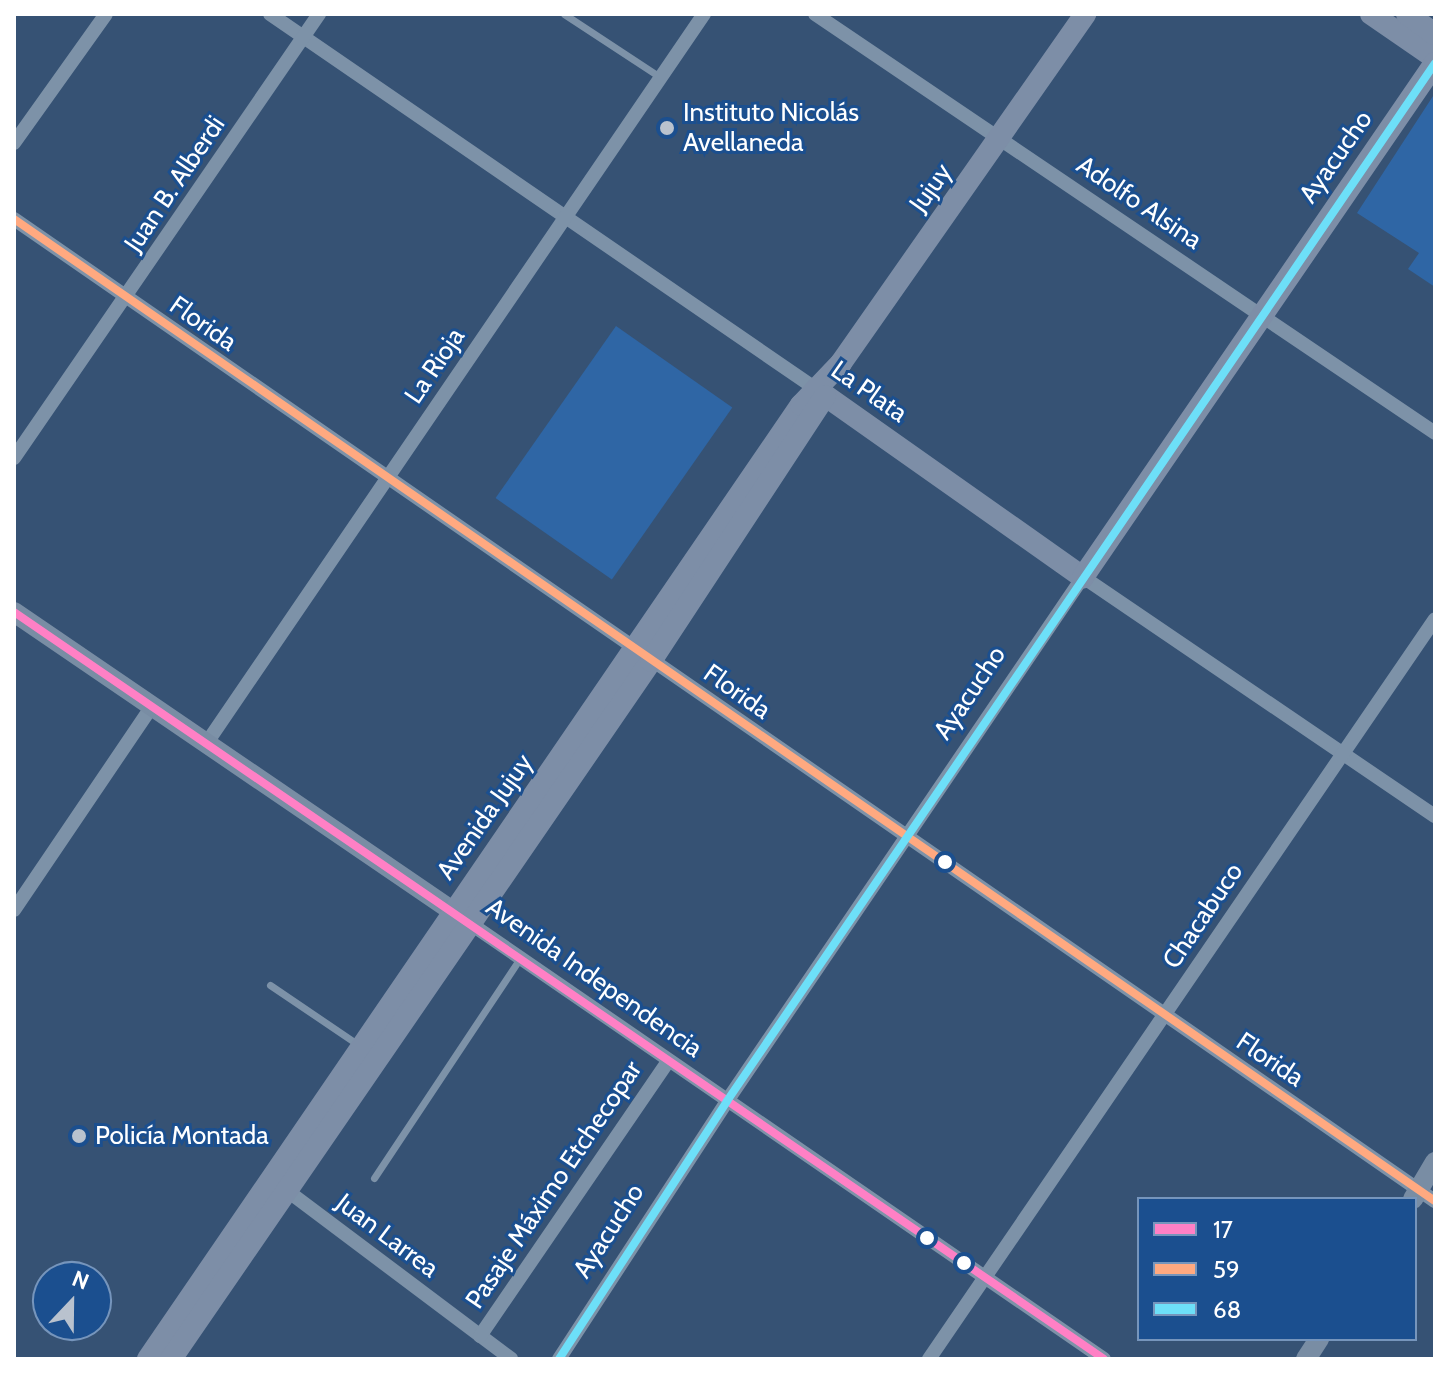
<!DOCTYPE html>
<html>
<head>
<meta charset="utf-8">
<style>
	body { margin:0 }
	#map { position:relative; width:1449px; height:1373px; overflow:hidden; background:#365274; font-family:Cabin,sans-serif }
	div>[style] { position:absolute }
	.green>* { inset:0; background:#2f66a5; transform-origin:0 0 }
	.lane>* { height:7px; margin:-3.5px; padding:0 3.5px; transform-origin:3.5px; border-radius:3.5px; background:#7d92a8 }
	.street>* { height:14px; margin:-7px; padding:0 7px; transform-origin:7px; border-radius:7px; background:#7d92a8 }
	.secondary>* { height:20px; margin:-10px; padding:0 10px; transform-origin:10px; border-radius:10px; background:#798da4 }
	.primary>* { height:22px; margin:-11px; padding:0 11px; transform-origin:11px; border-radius:11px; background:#7d8ea7 }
	.bus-1>* { height:8px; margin:-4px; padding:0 4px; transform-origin:4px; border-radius:4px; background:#ff80c5 }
	.bus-2>* { height:8px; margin:-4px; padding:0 4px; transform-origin:4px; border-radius:4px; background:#ffa980 }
	.bus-3>* { height:8px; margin:-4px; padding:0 4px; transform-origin:4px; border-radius:4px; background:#6ddff8 }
	.dots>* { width:22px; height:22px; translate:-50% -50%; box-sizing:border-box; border:4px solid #1b4f8f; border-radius:50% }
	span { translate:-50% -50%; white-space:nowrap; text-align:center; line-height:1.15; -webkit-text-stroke:6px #1b4f8f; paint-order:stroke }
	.poi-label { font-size:26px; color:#fff }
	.left { translate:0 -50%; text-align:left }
	.street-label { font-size:26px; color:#fff }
	.frame { position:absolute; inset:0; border:16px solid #fff; pointer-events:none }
	.legend { position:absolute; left:1137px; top:1197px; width:280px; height:144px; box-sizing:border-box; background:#1b4f8f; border:2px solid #7695bc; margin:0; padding:10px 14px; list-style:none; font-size:24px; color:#fff }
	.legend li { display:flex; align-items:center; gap:16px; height:40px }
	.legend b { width:40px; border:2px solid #7695bc }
	.north { position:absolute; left:32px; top:1261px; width:80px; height:80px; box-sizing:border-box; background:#1b4f8f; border:2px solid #7695bc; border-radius:50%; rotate:22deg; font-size:22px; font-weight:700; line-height:32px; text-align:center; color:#fff }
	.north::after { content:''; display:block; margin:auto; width:28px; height:36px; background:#b9c2ce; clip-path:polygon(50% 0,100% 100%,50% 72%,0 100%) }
</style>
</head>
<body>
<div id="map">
	<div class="green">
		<div style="clip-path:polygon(1435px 93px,1435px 287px,1408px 269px,1419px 253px,1357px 213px)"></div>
		<div style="left:616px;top:326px;width:142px;height:210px;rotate:35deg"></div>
	</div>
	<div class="lane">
		<div style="left:564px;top:14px;width:115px;rotate:33.3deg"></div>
		<div style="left:270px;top:985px;width:109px;rotate:34.1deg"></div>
		<div style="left:374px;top:1178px;width:264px;rotate:-56.4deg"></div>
	</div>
	<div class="street">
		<div style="left:270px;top:14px;width:662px;rotate:34.48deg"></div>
		<div style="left:815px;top:14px;width:748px;rotate:34.05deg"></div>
		<div style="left:14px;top:143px;width:158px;rotate:-54.5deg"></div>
		<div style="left:14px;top:219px;width:1727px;rotate:34.65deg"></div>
		<div style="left:14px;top:458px;width:539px;rotate:-55.51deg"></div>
		<div style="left:206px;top:744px;width:884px;rotate:-55.7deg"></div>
		<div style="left:14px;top:910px;width:244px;rotate:-55.9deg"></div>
		<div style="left:471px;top:924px;width:768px;rotate:34.5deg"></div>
		<div style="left:281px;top:1186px;width:288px;rotate:36.9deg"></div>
		<div style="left:480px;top:1336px;width:333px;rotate:-55.6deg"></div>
		<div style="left:559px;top:1359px;width:308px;rotate:-56.9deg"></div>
		<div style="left:727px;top:1101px;width:633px;rotate:-55.81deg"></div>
		<div style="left:1083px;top:577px;width:425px;rotate:34.2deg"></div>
		<div style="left:929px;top:1359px;width:896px;rotate:-55.64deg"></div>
	</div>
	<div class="secondary">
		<div style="left:14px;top:612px;width:548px;rotate:34.3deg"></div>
		<div style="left:1413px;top:1199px;width:43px;rotate:-59.3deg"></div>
		<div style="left:1306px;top:1359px;width:24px;rotate:-57deg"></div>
	</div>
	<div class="primary">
		<div style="left:1371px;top:14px;width:78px;rotate:34.5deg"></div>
		<div style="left:1407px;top:14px;width:34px;rotate:36deg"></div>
		<div style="left:816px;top:389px;width:327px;rotate:35.2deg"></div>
		<div style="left:1083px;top:577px;width:623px;rotate:-55.6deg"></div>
		<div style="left:148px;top:1359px;width:1156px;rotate:-55.61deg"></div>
		<div style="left:801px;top:405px;width:58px;rotate:-46.4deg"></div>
		<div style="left:841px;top:363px;width:426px;rotate:-55deg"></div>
		<div style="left:171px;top:1359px;width:847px;rotate:-55.48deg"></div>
		<div style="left:651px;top:661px;width:317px;rotate:-56.7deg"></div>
	</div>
	<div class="bus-1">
		<div style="left:14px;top:612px;width:1321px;rotate:34.42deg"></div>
	</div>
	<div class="bus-2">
		<div style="left:14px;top:219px;width:1727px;rotate:34.65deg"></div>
	</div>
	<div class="bus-3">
		<div style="left:559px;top:1359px;width:308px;rotate:-56.9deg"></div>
		<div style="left:727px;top:1101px;width:1256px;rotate:-55.7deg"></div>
	</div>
	<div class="dots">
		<div style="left:667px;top:128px;background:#b9c2ce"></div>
		<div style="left:945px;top:862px;background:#fff"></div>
		<div style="left:79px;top:1136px;background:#b9c2ce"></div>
		<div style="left:927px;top:1238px;background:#fff"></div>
		<div style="left:964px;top:1263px;background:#fff"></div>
	</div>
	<div class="poi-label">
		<span class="left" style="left:683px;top:128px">Instituto Nicolás<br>Avellaneda</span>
		<span class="left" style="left:95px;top:1136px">Policía Montada</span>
	</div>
	<div class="street-label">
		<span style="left:1336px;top:157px;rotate:-55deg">Ayacucho</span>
		<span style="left:175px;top:184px;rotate:-56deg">Juan B. Alberdi</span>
		<span style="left:931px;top:188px;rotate:-55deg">Jujuy</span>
		<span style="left:1139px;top:203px;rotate:34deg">Adolfo Alsina</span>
		<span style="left:203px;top:324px;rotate:35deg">Florida</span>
		<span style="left:435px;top:366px;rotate:-56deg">La Rioja</span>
		<span style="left:869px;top:392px;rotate:35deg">La Plata</span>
		<span style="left:737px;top:692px;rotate:35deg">Florida</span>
		<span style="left:970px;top:693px;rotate:-56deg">Ayacucho</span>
		<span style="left:485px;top:817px;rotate:-55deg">Avenida Jujuy</span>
		<span style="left:1203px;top:916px;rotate:-56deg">Chacabuco</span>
		<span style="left:594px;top:978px;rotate:35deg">Avenida Independencia</span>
		<span style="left:1270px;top:1060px;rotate:34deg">Florida</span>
		<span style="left:554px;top:1185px;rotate:-56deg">Pasaje Máximo Etchecopar</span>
		<span style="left:609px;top:1231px;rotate:-57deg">Ayacucho</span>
		<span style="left:387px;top:1236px;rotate:37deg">Juan Larrea</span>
	</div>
	<div class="frame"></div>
	<ul class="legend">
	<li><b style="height:10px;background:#ff80c5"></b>17</li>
	<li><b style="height:10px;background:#ffa980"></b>59</li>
	<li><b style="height:10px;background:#6ddff8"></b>68</li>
	</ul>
	<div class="north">N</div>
</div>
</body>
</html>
